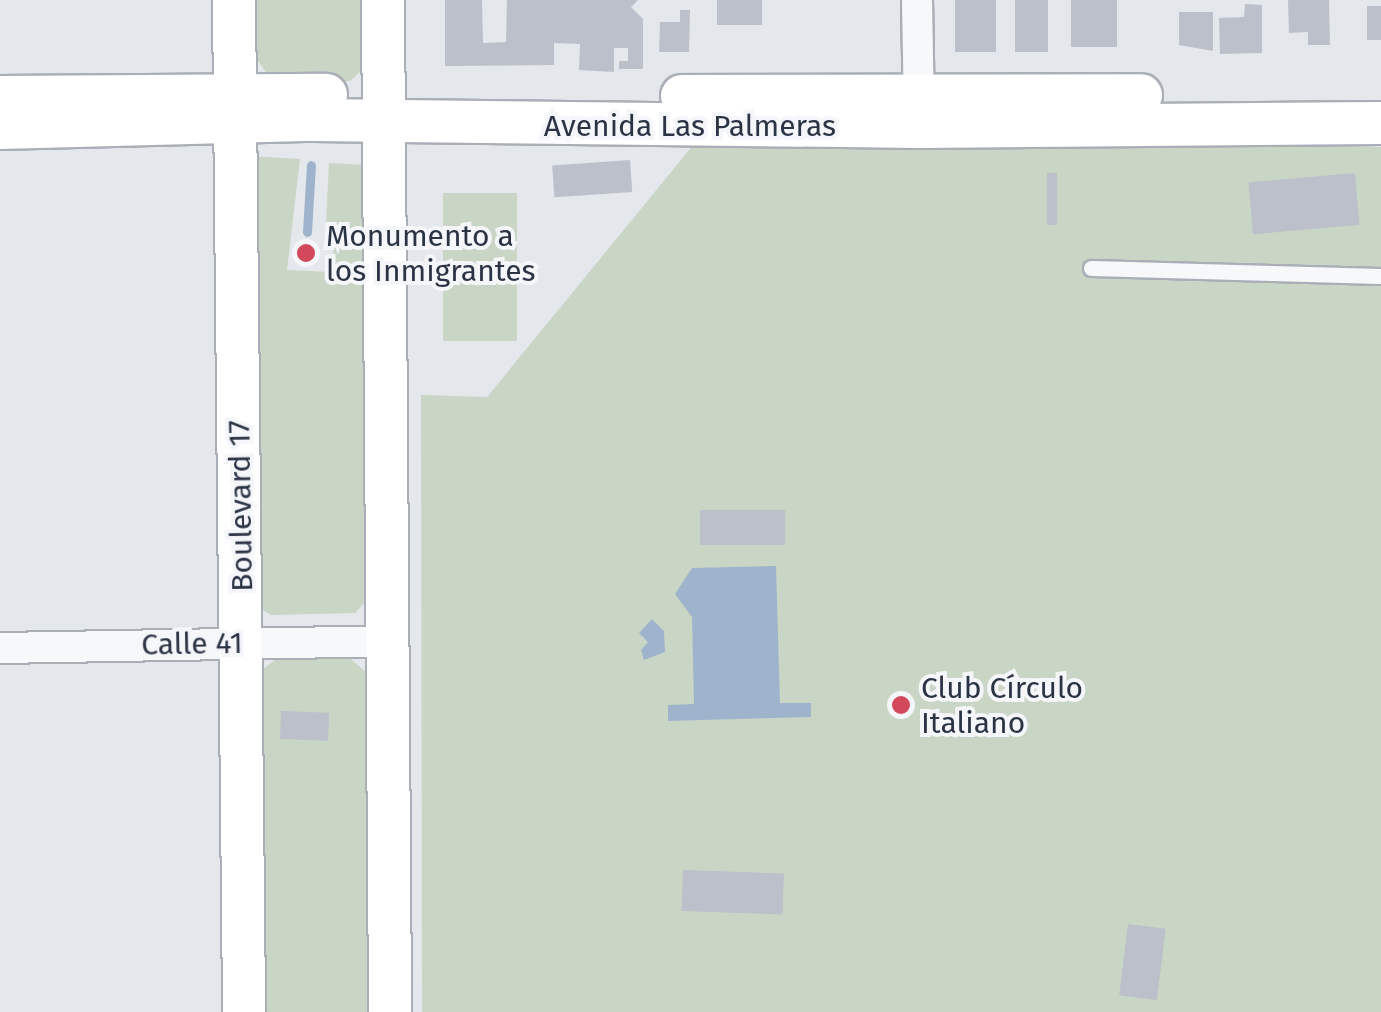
<!DOCTYPE html>
<html>
<head>
<meta charset="utf-8">
<style>
	body { margin:0 }
	#map { position:relative; width:1381px; height:1012px; overflow:hidden; background:#e4e7ec; font-family:"Fira Sans",sans-serif }
	div>[style] { position:absolute }
	.green>* { inset:0; background:#c9d6c5; transform-origin:0 0 }
	.water>* { inset:0; background:#9fb4cc }
	.stream>* { height:9px; margin:-4.5px; padding:0 4.5px; transform-origin:4.5px; border-radius:4.5px; background:#9fb4cc }
	.building>* { inset:0; background:#bbc0ca; transform-origin:0 0 }
	.roads { filter:drop-shadow(2px 0 #a9aeb7) drop-shadow(-2px 0 #a9aeb7) drop-shadow(0 2px #a9aeb7) drop-shadow(0 -2px #a9aeb7) }
	.service>* { height:15px; margin:-7.5px; padding:0 7.5px; transform-origin:7.5px; border-radius:7.5px; background:#f7f8fa }
	.minor>* { height:30px; margin:-15px; padding:0 15px; transform-origin:15px; border-radius:15px; background:#f7f8fa }
	.secondary>* { height:42px; margin:-21px; padding:0 21px; transform-origin:21px; border-radius:21px; background:#fff }
	.dots>* { width:28px; height:28px; translate:-50% -50%; box-sizing:border-box; border:5px solid #f4f6f9; border-radius:50% }
	span { translate:-50% -50%; white-space:nowrap; text-align:center; line-height:1.15; -webkit-text-stroke:8px #f4f6f9; paint-order:stroke }
	.street-label { font-size:30px; color:#2b3445 }
	.poi-label { font-size:30px; color:#2b3445 }
	.left { translate:0 -50%; text-align:left }
</style>
</head>
<body>
<div id="map">
	<div class="green">
		<div style="clip-path:polygon(254px 0,374px 0,371px 62px,350px 81px,272px 81px,254px 55px)"></div>
		<div style="clip-path:polygon(703px 133px,1381px 147px,1381px 1012px,422px 1012px,421px 395px,487px 397px)"></div>
		<div style="clip-path:polygon(251px 156px,300px 159px,287px 270px,332px 272px,334px 243px,325px 242px,329px 163px,367px 165px,372px 595px,355px 613px,271px 615px,258px 607px)"></div>
		<div style="left:443px;top:193px;width:74px;height:148px"></div>
		<div style="clip-path:polygon(346px 655px,367px 673px,374px 1012px,254px 1012px,258px 673px,279px 657px)"></div>
	</div>
	<div class="water">
		<div style="clip-path:polygon(776px 566px,780px 703px,811px 703px,811px 717px,668px 721px,668px 705px,694px 704px,692px 617px,675px 594px,692px 568px)"></div>
		<div style="clip-path:polygon(652px 619px,664px 631px,665px 652px,644px 660px,641px 650px,648px 642px,639px 633px)"></div>
	</div>
	<div class="stream">
		<div style="left:307px;top:232px;width:67px;rotate:-86.6deg"></div>
	</div>
	<div class="building">
		<div style="clip-path:polygon(445px 0,482px 0,483px 43px,506px 42px,507px 0,638px 0,631px 7px,643px 19px,643px 69px,619px 69px,619px 61px,628px 61px,628px 48px,614px 48px,614px 72px,579px 70px,580px 44px,554px 43px,554px 65px,445px 66px)"></div>
		<div style="left:717px;top:0;width:45px;height:25px"></div>
		<div style="left:955px;top:0;width:41px;height:52px"></div>
		<div style="left:1015px;top:0;width:33px;height:52px"></div>
		<div style="left:1071px;top:0;width:46px;height:47px"></div>
		<div style="clip-path:polygon(1288px 0,1329px 0,1330px 45px,1308px 45px,1308px 32px,1289px 33px)"></div>
		<div style="clip-path:polygon(1245px 4px,1262px 5px,1262px 53px,1220px 54px,1219px 18px,1244px 17px)"></div>
		<div style="left:1367px;top:6px;width:14px;height:34px"></div>
		<div style="clip-path:polygon(680px 10px,690px 10px,689px 52px,659px 52px,660px 22px,680px 22px)"></div>
		<div style="clip-path:polygon(1179px 12px,1213px 12px,1213px 51px,1179px 45px)"></div>
		<div style="left:630px;top:160px;width:32px;height:78px;rotate:86deg"></div>
		<div style="left:1047px;top:173px;width:10px;height:52px"></div>
		<div style="left:1355px;top:173px;width:52px;height:107px;rotate:85deg"></div>
		<div style="left:785px;top:510px;width:35px;height:85px;rotate:90deg"></div>
		<div style="left:281px;top:711px;width:48px;height:28px;rotate:2deg"></div>
		<div style="left:683px;top:870px;width:101px;height:41px;rotate:2deg"></div>
		<div style="left:1128px;top:924px;width:38px;height:72px;rotate:7deg"></div>
	</div>
	<div class="roads">
		<div class="service">
			<div style="left:1091px;top:268px;width:290px;rotate:1.6deg"></div>
		</div>
		<div class="minor">
			<div style="left:917px;top:0;width:114px;rotate:89deg"></div>
			<div style="left:0;top:648px;width:384px;rotate:-1deg"></div>
		</div>
		<div class="secondary">
			<div style="left:234px;top:0;width:1012px;rotate:89.43deg"></div>
			<div style="left:383px;top:0;width:1012px;rotate:89.6deg"></div>
			<div style="left:682px;top:96px;width:459px;rotate:-0.1deg"></div>
			<div style="left:0;top:97px;width:326px;rotate:-0.4deg"></div>
			<div style="left:0;top:128px;width:314px;rotate:-1.5deg"></div>
			<div style="left:314px;top:120px;width:605px;rotate:0.66deg"></div>
			<div style="left:919px;top:127px;width:462px;rotate:-0.5deg"></div>
		</div>
	</div>
	<div class="dots">
		<div style="left:306px;top:253px;background:#d1495b"></div>
		<div style="left:901px;top:705px;background:#d1495b"></div>
	</div>
	<div class="street-label">
		<span style="left:690px;top:126px">Avenida Las Palmeras</span>
		<span style="left:241px;top:506px;rotate:-91deg">Boulevard 17</span>
		<span style="left:192px;top:644px;rotate:-1deg">Calle 41</span>
	</div>
	<div class="poi-label">
		<span class="left" style="left:326px;top:253px">Monumento a<br>los Inmigrantes</span>
		<span class="left" style="left:921px;top:705px">Club Círculo<br>Italiano</span>
	</div>
</div>
</body>
</html>
